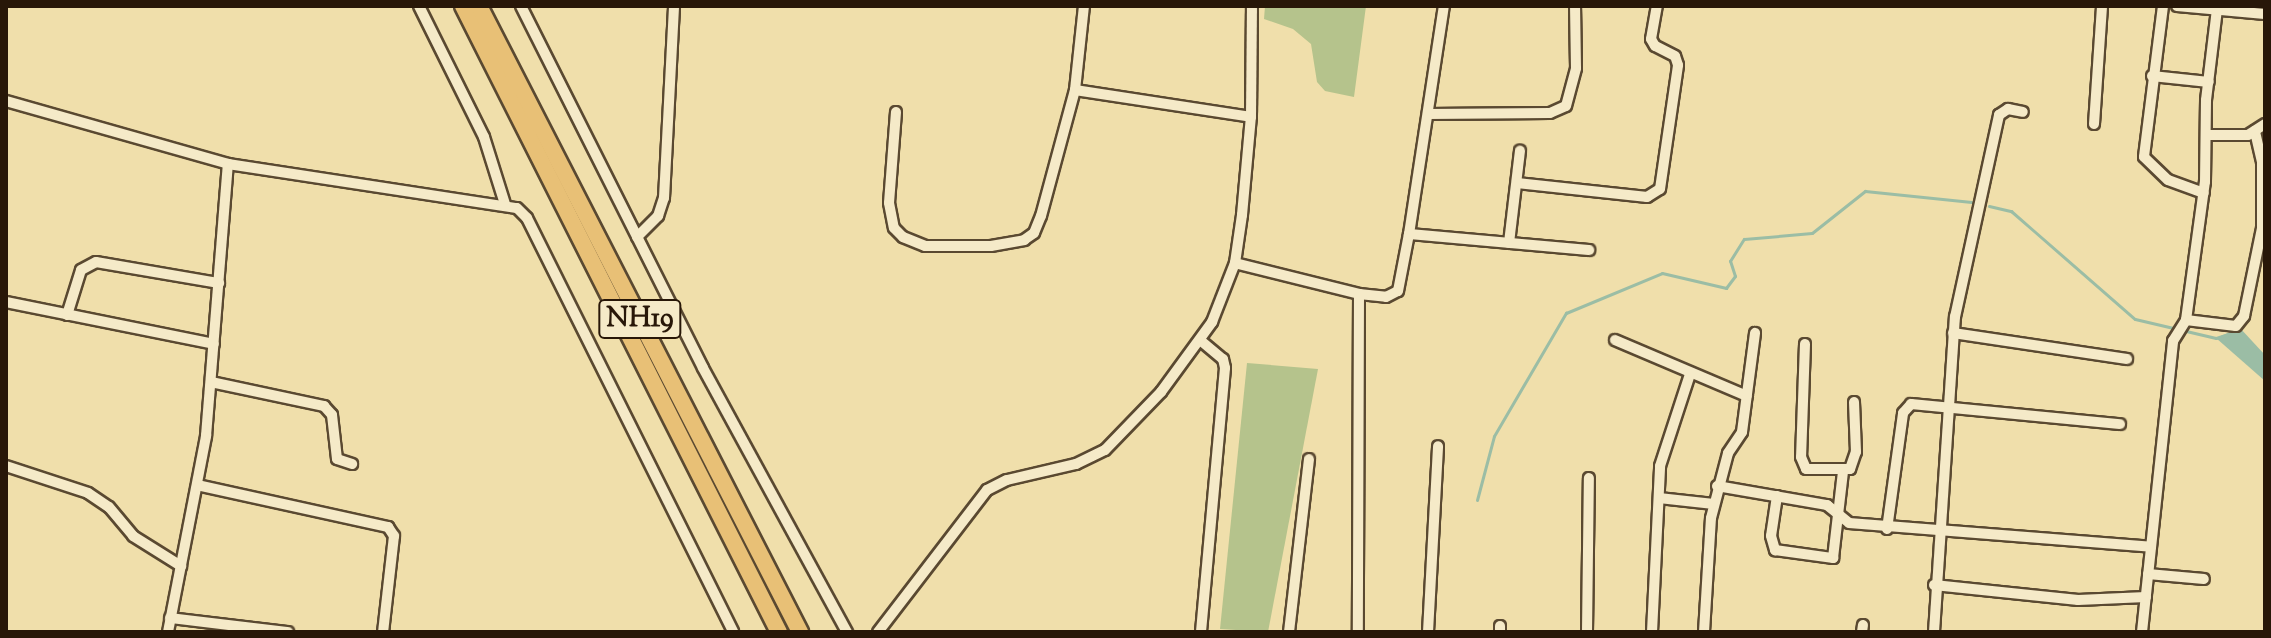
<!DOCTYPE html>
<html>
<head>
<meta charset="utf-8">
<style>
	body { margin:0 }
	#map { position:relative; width:2271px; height:638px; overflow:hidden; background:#f0dfab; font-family:"Sorts Mill Goudy",serif }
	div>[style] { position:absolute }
	.green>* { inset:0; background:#b5c38c }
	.water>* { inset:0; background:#9bbda5 }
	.stream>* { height:3px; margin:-1.5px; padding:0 1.5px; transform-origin:1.5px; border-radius:1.5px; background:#9bbda5 }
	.roads { filter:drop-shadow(2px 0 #5a4931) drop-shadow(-2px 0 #5a4931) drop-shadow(0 2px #5a4931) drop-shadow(0 -2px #5a4931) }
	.minor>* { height:10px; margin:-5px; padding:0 5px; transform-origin:5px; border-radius:5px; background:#f5eac8 }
	.trunk>* { height:16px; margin:-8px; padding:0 8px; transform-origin:8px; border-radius:8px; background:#e8c076 }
	span { translate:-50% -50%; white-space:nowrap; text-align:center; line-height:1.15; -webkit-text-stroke:6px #f5eac8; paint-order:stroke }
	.shield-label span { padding:2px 6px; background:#f5eac8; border:2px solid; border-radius:6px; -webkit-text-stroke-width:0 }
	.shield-label { font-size:28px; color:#281708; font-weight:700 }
	.frame { position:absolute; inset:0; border:8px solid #281708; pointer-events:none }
</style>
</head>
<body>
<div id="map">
	<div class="green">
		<div style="clip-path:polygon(1265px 6px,1366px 6px,1354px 97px,1325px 91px,1317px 82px,1311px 44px,1293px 29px,1264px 19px)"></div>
		<div style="clip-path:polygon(1247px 363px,1318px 369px,1268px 632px,1220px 629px)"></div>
	</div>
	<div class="water">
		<div style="clip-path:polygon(2240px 328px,2265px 355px,2265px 381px,2216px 338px)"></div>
	</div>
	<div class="stream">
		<div style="left:1989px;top:206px;width:23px;rotate:13deg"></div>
		<div style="left:2011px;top:211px;width:164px;rotate:41.1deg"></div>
		<div style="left:2135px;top:319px;width:83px;rotate:13.2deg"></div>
		<div style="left:2216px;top:338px;width:13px;rotate:-18deg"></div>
		<div style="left:1477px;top:500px;width:66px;rotate:-75.1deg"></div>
		<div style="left:1494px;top:436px;width:143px;rotate:-59.7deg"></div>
		<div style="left:1566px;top:313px;width:104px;rotate:-22.6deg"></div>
		<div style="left:1662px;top:273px;width:66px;rotate:13.2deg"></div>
		<div style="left:1726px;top:288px;width:15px;rotate:-53deg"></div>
		<div style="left:1735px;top:276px;width:16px;rotate:-108deg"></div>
		<div style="left:1730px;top:261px;width:26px;rotate:-58deg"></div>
		<div style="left:1744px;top:239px;width:68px;rotate:-5deg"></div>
		<div style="left:1812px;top:233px;width:68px;rotate:-38.4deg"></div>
		<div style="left:1865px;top:191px;width:107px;rotate:5.9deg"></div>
	</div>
	<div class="roads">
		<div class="minor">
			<div style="left:419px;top:6px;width:146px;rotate:63.6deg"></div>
			<div style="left:484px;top:137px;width:70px;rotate:72.6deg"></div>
			<div style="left:521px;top:6px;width:405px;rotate:63.3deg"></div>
			<div style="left:703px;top:368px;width:301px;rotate:61.4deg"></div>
			<div style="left:2163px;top:6px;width:152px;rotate:97.2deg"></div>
			<div style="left:2144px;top:157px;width:33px;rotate:44deg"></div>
			<div style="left:2168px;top:180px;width:38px;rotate:20deg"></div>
			<div style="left:2177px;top:6px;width:88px;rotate:5.2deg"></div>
			<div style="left:2152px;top:76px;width:57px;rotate:6deg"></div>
			<div style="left:1075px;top:90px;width:178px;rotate:8.7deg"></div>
			<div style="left:6px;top:101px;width:231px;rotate:15.8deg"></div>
			<div style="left:896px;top:112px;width:91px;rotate:94.4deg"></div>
			<div style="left:889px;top:203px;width:25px;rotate:79deg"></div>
			<div style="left:894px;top:228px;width:13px;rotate:45deg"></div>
			<div style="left:903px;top:237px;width:24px;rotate:22deg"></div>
			<div style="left:925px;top:246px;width:66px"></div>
			<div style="left:991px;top:246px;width:34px;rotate:-10deg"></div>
			<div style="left:1024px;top:240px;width:12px;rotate:-35deg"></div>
			<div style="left:1034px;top:233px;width:18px;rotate:-68deg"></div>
			<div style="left:1041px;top:216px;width:131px;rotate:-74.9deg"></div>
			<div style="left:1075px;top:90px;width:84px;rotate:-83.9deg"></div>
			<div style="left:1428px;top:114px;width:122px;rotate:-0.5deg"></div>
			<div style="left:1550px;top:113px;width:17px;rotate:-24deg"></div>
			<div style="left:1566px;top:106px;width:39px;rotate:-75deg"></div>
			<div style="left:1576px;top:68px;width:62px;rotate:-90.9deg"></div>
			<div style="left:2094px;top:124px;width:118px;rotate:-86.1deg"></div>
			<div style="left:2206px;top:135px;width:42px"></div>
			<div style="left:2248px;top:135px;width:20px;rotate:-33deg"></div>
			<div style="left:1517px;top:183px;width:131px;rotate:6.1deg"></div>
			<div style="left:1647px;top:197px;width:15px;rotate:-32deg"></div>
			<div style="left:1660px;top:189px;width:125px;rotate:-81.7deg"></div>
			<div style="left:1678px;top:65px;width:9px;rotate:-108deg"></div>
			<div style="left:1675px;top:56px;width:22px;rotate:-153deg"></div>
			<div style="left:1655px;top:46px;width:8px;rotate:-120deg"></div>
			<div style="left:1651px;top:39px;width:34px;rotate:-80deg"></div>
			<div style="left:1409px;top:234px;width:231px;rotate:-81.3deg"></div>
			<div style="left:637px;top:237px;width:30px;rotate:-45deg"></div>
			<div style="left:658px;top:216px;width:19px;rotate:-72deg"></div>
			<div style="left:664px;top:198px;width:192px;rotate:-87deg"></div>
			<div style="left:1509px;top:243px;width:93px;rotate:-83.2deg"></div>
			<div style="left:1235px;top:263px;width:128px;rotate:14deg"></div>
			<div style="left:1359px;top:294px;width:338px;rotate:90.2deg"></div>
			<div style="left:1359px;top:294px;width:27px;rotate:6deg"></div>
			<div style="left:1386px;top:297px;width:13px;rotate:-27deg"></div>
			<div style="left:1398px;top:291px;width:58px;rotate:-79.1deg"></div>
			<div style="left:1409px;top:234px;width:181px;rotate:5.1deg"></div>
			<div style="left:6px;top:302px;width:212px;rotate:11.4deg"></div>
			<div style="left:67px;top:315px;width:47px;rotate:-72.7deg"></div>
			<div style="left:81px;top:270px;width:17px;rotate:-28deg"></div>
			<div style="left:96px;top:262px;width:125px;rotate:9.7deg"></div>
			<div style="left:2186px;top:320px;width:50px;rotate:6.8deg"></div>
			<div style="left:2236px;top:326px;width:13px;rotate:-51deg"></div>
			<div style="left:2244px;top:316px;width:90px;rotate:-78.4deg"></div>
			<div style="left:2262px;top:228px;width:66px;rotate:-90deg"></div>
			<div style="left:2262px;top:162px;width:32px;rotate:-103deg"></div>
			<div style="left:1953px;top:333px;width:176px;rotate:8.5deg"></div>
			<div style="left:1200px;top:340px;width:30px;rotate:40deg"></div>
			<div style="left:1223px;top:359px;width:9px;rotate:77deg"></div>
			<div style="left:1225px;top:368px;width:265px;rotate:95.2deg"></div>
			<div style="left:1615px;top:340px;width:143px;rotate:23deg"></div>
			<div style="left:1805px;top:344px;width:113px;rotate:92deg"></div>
			<div style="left:1801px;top:457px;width:13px;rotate:67deg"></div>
			<div style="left:1806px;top:469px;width:44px"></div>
			<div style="left:1850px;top:469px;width:18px;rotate:-71deg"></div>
			<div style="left:1856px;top:452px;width:50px;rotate:-92.3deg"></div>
			<div style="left:211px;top:382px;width:116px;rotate:12deg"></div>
			<div style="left:324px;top:406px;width:12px;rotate:48deg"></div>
			<div style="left:332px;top:415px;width:44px;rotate:83.5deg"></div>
			<div style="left:337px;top:459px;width:16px;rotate:18deg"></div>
			<div style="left:6px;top:466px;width:86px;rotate:18.2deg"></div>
			<div style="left:88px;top:493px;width:25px;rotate:34deg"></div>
			<div style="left:109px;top:507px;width:38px;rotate:50deg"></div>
			<div style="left:133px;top:536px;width:57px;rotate:32deg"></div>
			<div style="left:197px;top:485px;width:196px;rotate:12.4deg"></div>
			<div style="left:388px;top:527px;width:11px;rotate:56deg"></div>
			<div style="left:394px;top:536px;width:97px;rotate:96.5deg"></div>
			<div style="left:1717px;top:486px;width:112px;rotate:9.8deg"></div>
			<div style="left:1827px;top:505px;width:28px;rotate:39deg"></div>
			<div style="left:1849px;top:523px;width:303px;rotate:4.5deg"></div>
			<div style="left:1777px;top:496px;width:40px;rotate:98.5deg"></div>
			<div style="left:1771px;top:536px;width:15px;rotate:74deg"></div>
			<div style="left:1775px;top:550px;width:59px;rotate:7.9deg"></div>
			<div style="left:1833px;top:558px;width:87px;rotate:-83.4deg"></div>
			<div style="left:1659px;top:498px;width:55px;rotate:6.2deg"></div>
			<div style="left:1887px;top:529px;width:117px;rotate:-82.1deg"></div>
			<div style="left:1903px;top:413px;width:12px;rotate:-48deg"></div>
			<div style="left:1911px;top:404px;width:210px;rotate:5.5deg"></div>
			<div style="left:2148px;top:574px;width:56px;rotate:5.1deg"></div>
			<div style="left:1934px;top:585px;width:145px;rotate:5.9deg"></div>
			<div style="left:2078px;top:600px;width:68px;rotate:-2.5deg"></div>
			<div style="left:170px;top:618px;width:119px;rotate:6.8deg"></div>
			<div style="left:1500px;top:626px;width:6px;rotate:90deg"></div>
			<div style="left:168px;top:632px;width:200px;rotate:-79deg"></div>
			<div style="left:206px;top:436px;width:273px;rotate:-85.4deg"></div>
			<div style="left:228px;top:164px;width:292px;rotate:8.7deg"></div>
			<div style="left:517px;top:208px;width:14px;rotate:45deg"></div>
			<div style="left:527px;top:218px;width:462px;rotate:63.5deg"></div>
			<div style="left:878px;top:632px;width:179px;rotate:-52.5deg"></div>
			<div style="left:987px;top:490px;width:22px;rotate:-27deg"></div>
			<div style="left:1007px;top:480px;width:71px;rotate:-13.1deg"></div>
			<div style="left:1076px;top:464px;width:32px;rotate:-26deg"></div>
			<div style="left:1105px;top:450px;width:81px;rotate:-46deg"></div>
			<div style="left:1161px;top:392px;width:87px;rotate:-53.9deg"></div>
			<div style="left:1212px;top:322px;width:63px;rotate:-68.7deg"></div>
			<div style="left:1235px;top:263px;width:49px;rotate:-81.7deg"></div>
			<div style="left:1242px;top:215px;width:98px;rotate:-84.8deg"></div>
			<div style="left:1251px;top:117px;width:111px;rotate:-89.5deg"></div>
			<div style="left:1289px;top:632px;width:174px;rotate:-83.4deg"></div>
			<div style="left:1428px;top:632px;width:186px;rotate:-86.9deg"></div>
			<div style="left:1587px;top:632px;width:154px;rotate:-89.3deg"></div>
			<div style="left:1652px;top:632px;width:166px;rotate:-87.2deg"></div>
			<div style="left:1660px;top:466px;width:97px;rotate:-71.9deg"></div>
			<div style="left:1704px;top:632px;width:114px;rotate:-86.5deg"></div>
			<div style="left:1711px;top:518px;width:67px;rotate:-75.3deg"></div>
			<div style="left:1728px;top:453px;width:25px;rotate:-56deg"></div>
			<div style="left:1742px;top:432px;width:100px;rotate:-82.5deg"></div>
			<div style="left:1862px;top:632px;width:7px;rotate:-82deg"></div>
			<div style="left:1934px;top:632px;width:316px;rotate:-86.2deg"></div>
			<div style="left:1955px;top:317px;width:207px;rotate:-77.7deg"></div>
			<div style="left:1999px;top:115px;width:11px;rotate:-34deg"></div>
			<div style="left:2008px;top:109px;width:15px;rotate:11deg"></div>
			<div style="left:2142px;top:632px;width:293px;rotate:-83.9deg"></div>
			<div style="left:2173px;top:341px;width:25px;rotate:-58deg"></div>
			<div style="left:2186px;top:320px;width:139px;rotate:-82.2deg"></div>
			<div style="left:2205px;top:182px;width:82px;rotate:-89.3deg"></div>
			<div style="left:2206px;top:100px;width:92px;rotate:-83.1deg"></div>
		</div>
		<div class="trunk">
			<div style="left:463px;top:6px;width:701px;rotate:63.22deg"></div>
			<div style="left:479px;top:6px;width:704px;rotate:62.85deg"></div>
		</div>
	</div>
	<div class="shield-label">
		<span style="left:640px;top:319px">NH19</span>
	</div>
	<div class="frame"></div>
</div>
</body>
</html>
